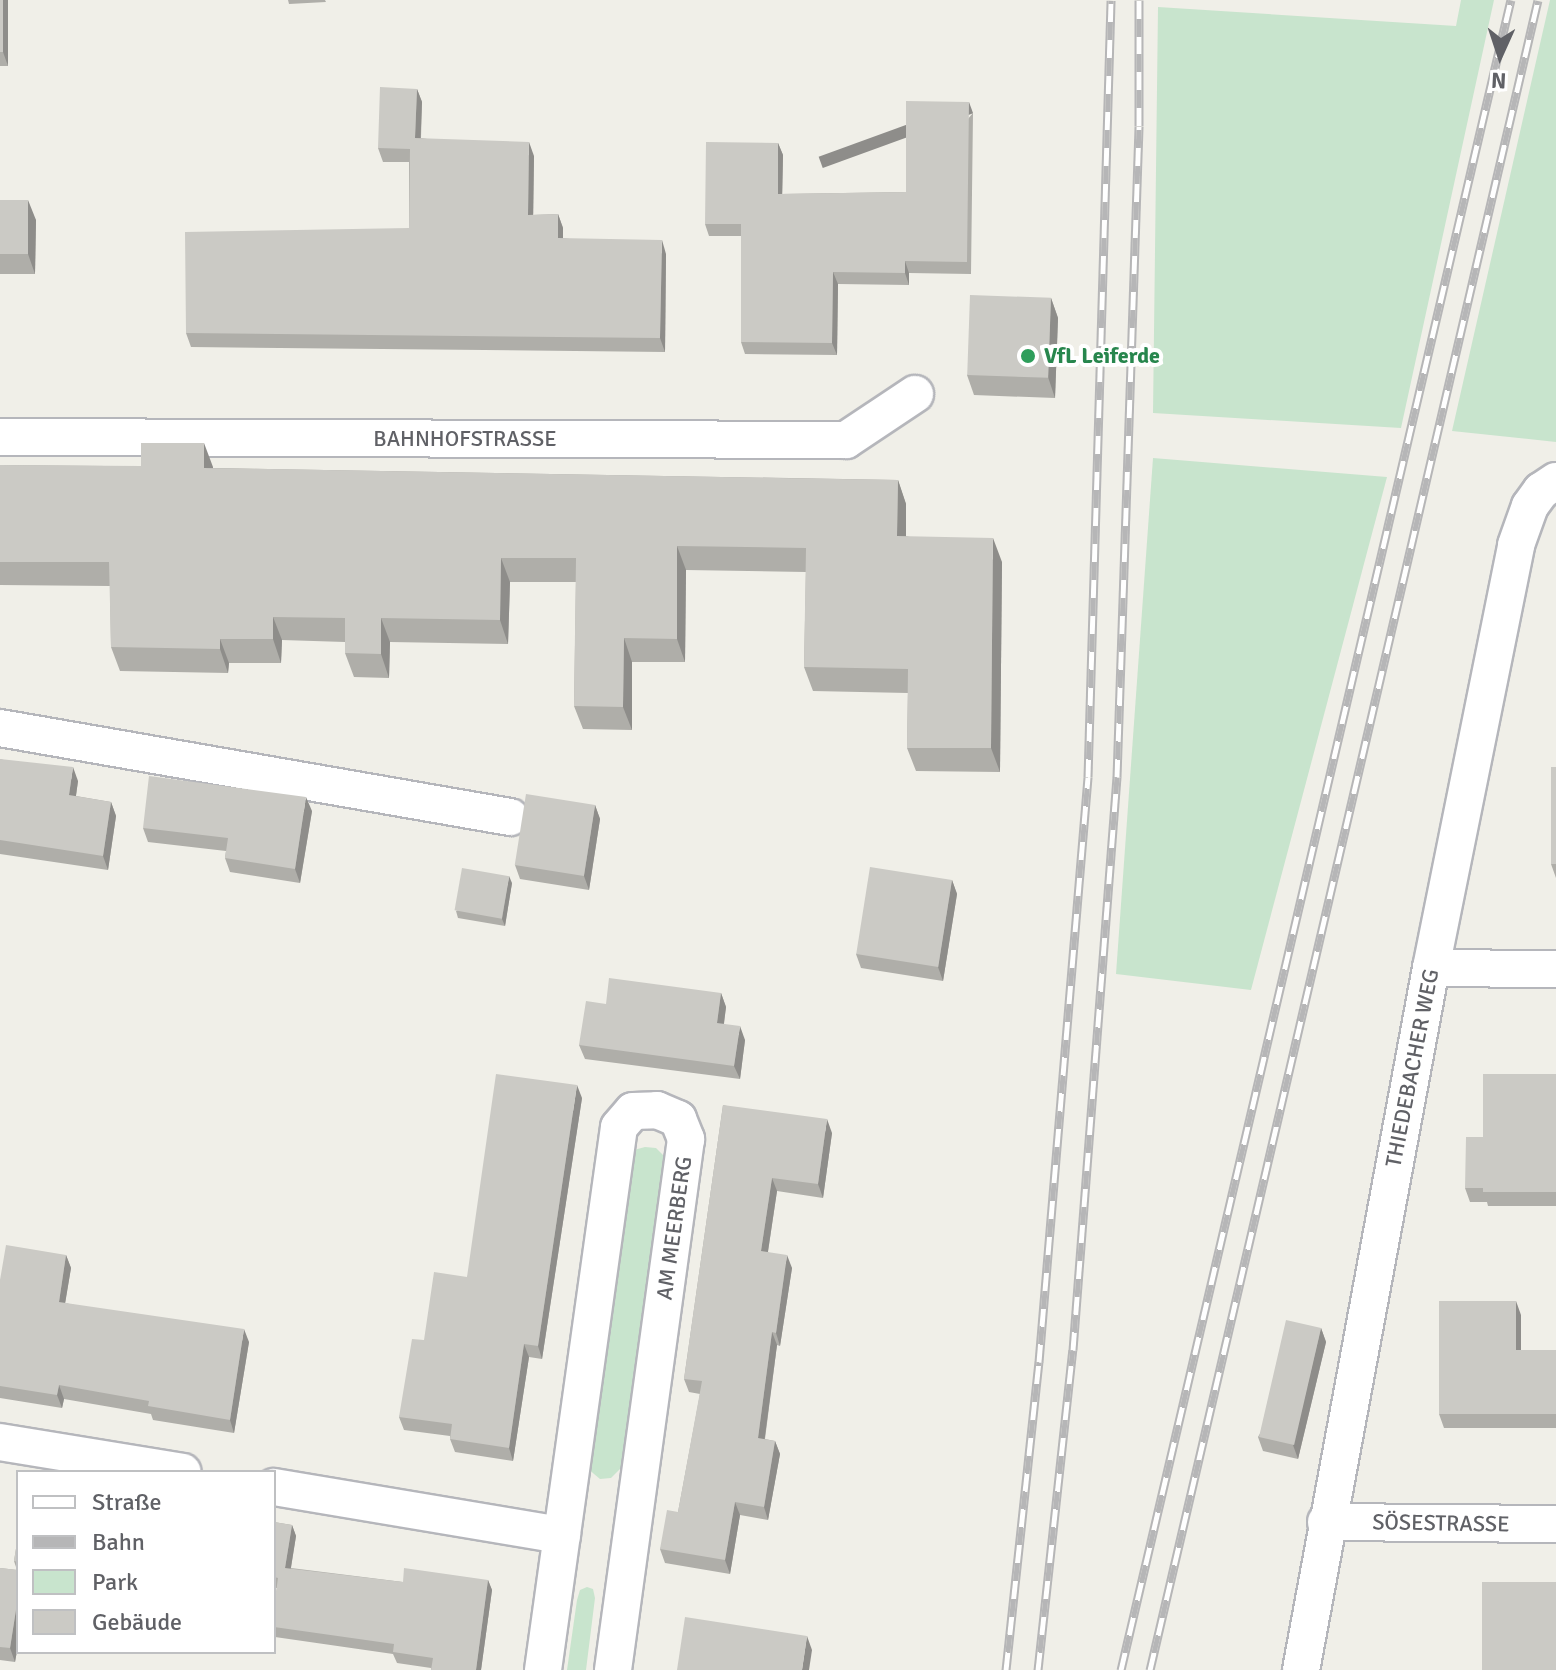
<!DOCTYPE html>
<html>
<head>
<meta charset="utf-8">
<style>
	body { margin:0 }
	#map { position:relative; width:1556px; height:1670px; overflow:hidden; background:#f0efe8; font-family:Signika,sans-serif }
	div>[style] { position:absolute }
	.green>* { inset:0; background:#c8e4cd }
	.roads { filter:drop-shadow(2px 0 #b5b6bb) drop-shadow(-2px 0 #b5b6bb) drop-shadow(0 2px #b5b6bb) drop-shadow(0 -2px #b5b6bb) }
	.minor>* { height:36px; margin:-18px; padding:0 18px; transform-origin:18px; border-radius:18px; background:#fff }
	.rail>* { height:9px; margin-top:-4.5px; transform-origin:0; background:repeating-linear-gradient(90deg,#fff 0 18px,#b6b6b7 0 36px); box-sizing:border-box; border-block:2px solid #b6b6b7 }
	.wall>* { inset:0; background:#afaea9 }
	.shaded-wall>* { inset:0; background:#8e8d8a; transform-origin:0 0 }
	.building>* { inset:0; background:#cbcac5; transform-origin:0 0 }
	.dots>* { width:22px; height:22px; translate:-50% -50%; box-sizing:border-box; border:4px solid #fff; border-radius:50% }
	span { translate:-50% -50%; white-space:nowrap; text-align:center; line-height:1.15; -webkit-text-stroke:8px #fff; paint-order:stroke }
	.leisure-label { font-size:22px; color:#27864d; font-weight:700 }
	.left { translate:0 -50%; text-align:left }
	.street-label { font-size:22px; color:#606166 }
	.legend { position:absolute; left:16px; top:1470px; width:260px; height:184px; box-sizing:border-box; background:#fff; border:2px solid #bfc0c2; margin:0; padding:10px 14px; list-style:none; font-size:24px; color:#606166 }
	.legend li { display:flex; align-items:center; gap:16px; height:40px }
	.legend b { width:40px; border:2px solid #bfc0c2 }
	.north { position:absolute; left:1460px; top:16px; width:80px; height:80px; -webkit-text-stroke:6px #fff; paint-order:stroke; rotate:183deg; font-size:22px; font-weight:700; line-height:32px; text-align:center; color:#606166 }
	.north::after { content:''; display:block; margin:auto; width:28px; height:36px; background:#606166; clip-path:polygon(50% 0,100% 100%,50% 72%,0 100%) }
</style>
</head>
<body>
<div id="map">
	<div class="green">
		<div style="clip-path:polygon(1461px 0,1494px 0,1401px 428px,1153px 413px,1158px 7px,1456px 26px)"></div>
		<div style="clip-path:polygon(1550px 0,1556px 0,1556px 442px,1452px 431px)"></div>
		<div style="clip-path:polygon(1153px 458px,1387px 477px,1251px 990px,1116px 974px)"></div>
		<div style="clip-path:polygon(645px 1147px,656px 1148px,670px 1162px,626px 1463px,611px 1478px,600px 1479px,587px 1468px,626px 1160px,634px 1150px)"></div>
		<div style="clip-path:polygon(587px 1587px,593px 1589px,595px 1598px,586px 1670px,567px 1670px,577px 1600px,580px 1590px)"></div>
	</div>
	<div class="roads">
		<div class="minor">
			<div style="left:0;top:437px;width:846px;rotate:0.2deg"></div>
			<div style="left:846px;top:440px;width:83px;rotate:-33.7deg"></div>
			<div style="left:0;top:728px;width:518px;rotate:9.9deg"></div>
			<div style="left:1431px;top:968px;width:125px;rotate:0.5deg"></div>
			<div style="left:0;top:1442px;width:185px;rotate:9.3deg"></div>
			<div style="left:274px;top:1487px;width:292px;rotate:9.5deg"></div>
			<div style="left:1326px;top:1522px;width:230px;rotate:0.5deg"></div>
			<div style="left:543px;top:1670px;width:548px;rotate:-82.03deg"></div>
			<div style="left:619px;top:1127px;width:21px;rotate:-49deg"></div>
			<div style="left:633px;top:1111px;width:24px;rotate:-2deg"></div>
			<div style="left:657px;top:1110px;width:23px;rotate:23deg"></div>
			<div style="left:678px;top:1119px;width:22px;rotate:68deg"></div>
			<div style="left:686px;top:1139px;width:536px;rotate:97.83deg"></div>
			<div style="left:1301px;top:1670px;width:714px;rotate:-79.51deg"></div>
			<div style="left:1431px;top:968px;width:431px;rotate:-78.6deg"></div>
			<div style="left:1516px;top:545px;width:41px;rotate:-70.3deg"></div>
			<div style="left:1530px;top:506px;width:19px;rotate:-54deg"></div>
			<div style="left:1541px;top:491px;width:18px;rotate:-34deg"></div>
		</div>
	</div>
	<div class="rail">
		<div style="left:1006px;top:1670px;width:310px;rotate:-83.9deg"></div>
		<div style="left:1039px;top:1362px;width:587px;rotate:-85.21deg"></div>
		<div style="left:1088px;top:777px;width:777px;rotate:-88.3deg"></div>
		<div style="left:1038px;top:1670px;width:322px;rotate:-83.8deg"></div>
		<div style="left:1073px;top:1350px;width:575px;rotate:-85.61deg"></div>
		<div style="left:1117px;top:777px;width:651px;rotate:-88.06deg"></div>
		<div style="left:1139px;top:126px;width:126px;rotate:-90deg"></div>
		<div style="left:1121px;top:1670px;width:1715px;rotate:-76.86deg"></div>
		<div style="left:1150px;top:1670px;width:1714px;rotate:-76.92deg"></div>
	</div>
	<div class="wall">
		<div style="clip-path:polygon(0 0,8px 66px,0 66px)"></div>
		<div style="clip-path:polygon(288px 0,325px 0,326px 2px,289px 4px)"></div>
		<div style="clip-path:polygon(417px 89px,422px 102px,421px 138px,534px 156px,533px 215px,558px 214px,563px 228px,563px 238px,666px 254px,665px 352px,191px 347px,186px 333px,409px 228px,409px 162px,383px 162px,378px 148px)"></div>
		<div style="clip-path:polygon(973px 113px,971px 274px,909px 273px,909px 285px,838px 284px,837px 355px,745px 354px,741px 342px,741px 236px,709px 236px,705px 224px,778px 143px,783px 155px,782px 194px,906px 192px)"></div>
		<div style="clip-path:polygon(0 200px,36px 220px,35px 274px,0 274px)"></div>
		<div style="clip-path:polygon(1051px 298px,1058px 318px,1055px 398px,974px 395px,967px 375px)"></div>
		<div style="clip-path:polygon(0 465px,213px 467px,213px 468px,898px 480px,906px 504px,906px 536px,1002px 562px,1000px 772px,916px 771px,907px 748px,908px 693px,813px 691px,804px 667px,806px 572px,686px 570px,685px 662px,632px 662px,632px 730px,583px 729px,574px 706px,576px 582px,510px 582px,508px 644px,390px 642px,389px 678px,354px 677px,345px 653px,345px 642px,282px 640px,281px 663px,229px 663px,228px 673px,120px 671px,111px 647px,110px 586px,0 585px)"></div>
		<div style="clip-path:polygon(0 759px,78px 781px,76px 796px,111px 802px,116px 816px,108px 870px,0 854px)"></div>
		<div style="clip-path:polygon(1556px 767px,1556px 878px,1551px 864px)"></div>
		<div style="clip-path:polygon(595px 805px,600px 819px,589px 890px,520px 879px,515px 865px)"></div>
		<div style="clip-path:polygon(312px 811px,300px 883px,230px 872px,225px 858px,226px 851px,148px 842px,143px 828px)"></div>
		<div style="clip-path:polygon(952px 880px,957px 894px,943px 981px,861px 968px,856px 954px)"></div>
		<div style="clip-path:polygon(512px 883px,505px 926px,458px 918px,456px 911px)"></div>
		<div style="clip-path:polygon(721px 993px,726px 1007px,724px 1024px,745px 1040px,740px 1079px,585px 1059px,579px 1045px,606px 1004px)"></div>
		<div style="clip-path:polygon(1556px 1074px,1556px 1206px,1488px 1206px,1487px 1202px,1470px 1202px,1465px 1188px,1483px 1137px)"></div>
		<div style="clip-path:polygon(582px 1098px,542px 1359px,529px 1357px,513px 1461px,455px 1452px,450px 1439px,450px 1436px,404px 1430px,399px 1417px,467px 1277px)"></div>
		<div style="clip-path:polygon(723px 1105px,832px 1133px,823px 1198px,777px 1191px,768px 1252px,792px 1268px,780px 1346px,777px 1345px,765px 1439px,775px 1441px,780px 1454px,768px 1520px,740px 1515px,730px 1574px,665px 1563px,660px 1549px,678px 1512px,700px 1394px,689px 1392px,684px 1379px)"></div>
		<div style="clip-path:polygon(66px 1255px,71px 1268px,65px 1303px,249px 1342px,234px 1433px,153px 1420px,151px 1414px,64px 1399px,62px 1408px,0 1398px,0 1280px)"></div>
		<div style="clip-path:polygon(1521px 1315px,1521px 1350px,1556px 1350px,1556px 1428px,1444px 1428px,1439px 1414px)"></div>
		<div style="clip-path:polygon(1321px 1328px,1326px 1342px,1298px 1459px,1263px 1451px,1258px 1437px)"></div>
		<div style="clip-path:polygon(274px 1522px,292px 1525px,296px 1536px,291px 1568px,403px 1582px,488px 1580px,492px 1590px,481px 1670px,431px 1670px,431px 1668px,397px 1663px,393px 1654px,275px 1637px,274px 1634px,274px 1607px,277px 1588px,274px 1588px)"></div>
		<div style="clip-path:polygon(18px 1536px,18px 1645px,15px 1662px,0 1660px,0 1568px,17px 1570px,14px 1561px)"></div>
	</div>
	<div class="shaded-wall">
		<div style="clip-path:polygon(3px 0,8px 0,8px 66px,3px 52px)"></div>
		<div style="clip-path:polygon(417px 89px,422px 102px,420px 152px,415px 138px)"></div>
		<div style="left:969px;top:102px;width:12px;height:160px;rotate:70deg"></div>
		<div style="clip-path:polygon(529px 142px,534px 156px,533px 229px,528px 215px)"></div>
		<div style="clip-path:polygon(778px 143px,783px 155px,782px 206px,778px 194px)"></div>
		<div style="clip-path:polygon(28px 200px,36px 220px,35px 274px,28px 254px)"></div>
		<div style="clip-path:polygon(558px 214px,563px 228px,563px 251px,558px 238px)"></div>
		<div style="clip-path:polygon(662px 240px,666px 254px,665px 352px,660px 338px)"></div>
		<div style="clip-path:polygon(905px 261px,909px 273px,909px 285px,905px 273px)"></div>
		<div style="clip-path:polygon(833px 272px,838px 284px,837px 355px,832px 343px)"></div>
		<div style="clip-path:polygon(1051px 298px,1058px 318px,1055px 398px,1048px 377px)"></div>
		<div style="clip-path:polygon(204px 443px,213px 467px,213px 492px,204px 468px)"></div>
		<div style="clip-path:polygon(898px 480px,906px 504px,906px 560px,897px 536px)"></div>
		<div style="clip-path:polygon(993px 538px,1002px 562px,1000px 772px,991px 748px)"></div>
		<div style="clip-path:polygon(677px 546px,686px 570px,685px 662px,677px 639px)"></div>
		<div style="clip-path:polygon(501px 558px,510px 582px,508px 644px,500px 620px)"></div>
		<div style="clip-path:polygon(273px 617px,282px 640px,281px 663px,273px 639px)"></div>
		<div style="clip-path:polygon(381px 618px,390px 642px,389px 678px,381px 654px)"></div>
		<div style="clip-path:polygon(624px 638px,632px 662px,632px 730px,623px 707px)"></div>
		<div style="clip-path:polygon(220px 639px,229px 663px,228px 673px,220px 649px)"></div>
		<div style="clip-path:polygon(73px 767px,78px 781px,74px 809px,69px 795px)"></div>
		<div style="clip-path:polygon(306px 797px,312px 811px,300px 883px,295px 869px)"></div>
		<div style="clip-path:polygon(111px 802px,116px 816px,108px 870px,103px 856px)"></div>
		<div style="clip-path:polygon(595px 805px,600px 819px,589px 890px,584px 876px)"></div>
		<div style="clip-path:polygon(509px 876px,512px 883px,505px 926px,502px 919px)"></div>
		<div style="clip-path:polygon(952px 880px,957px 894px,943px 981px,938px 967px)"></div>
		<div style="clip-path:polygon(721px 993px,726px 1007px,722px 1037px,717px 1023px)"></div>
		<div style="clip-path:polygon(740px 1026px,745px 1040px,740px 1079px,734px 1066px)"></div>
		<div style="clip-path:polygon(577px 1085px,582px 1098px,542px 1359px,538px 1346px)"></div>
		<div style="clip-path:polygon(827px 1119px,832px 1133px,823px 1198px,818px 1184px)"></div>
		<div style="clip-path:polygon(772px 1178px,777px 1191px,766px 1264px,761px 1251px)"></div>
		<div style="clip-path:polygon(66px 1255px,71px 1268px,63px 1316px,59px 1302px)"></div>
		<div style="clip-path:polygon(787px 1255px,792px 1268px,780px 1346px,776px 1333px)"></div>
		<div style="clip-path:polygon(1516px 1301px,1521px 1315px,1521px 1364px,1516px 1350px)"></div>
		<div style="clip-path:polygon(1321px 1328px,1326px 1342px,1298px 1459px,1293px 1445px)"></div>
		<div style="clip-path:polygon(244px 1329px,249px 1342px,234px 1433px,230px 1420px)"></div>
		<div style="clip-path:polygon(772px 1332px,777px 1345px,763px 1451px,758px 1438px)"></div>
		<div style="clip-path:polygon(524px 1344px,529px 1357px,513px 1461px,509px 1448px)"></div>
		<div style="clip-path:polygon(59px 1385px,64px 1399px,62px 1408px,57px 1395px)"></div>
		<div style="clip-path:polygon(775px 1441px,780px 1454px,768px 1520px,764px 1507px)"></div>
		<div style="clip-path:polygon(735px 1502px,740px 1515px,730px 1574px,725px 1560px)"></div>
		<div style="clip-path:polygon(292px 1525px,296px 1536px,289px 1579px,285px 1568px)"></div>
		<div style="clip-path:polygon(488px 1580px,492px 1590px,481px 1670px,476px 1670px)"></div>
		<div style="clip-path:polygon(18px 1597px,18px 1645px,15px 1662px,10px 1648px)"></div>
		<div style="clip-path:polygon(807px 1636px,812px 1650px,809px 1670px,802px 1670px)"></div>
	</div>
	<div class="building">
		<div style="left:0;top:0;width:3px;height:52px"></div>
		<div style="clip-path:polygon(380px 87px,417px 89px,415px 138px,529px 142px,528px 215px,558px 214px,558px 238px,662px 240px,660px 338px,186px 333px,185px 232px,409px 228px,410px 149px,378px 148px)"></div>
		<div style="clip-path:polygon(906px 101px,969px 102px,967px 262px,905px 261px,905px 273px,833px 272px,832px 343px,741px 342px,741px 224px,705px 224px,706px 142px,778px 143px,778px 194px,906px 192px)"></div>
		<div style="left:0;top:200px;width:28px;height:54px"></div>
		<div style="left:970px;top:295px;width:81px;height:80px;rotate:2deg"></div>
		<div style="clip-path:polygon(141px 443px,204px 443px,204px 468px,898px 480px,897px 536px,993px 538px,991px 748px,907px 748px,908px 669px,804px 667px,806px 548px,677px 546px,677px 639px,624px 638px,623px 707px,574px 706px,576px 558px,501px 558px,500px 620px,381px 618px,381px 654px,345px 653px,345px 618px,273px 617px,273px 639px,220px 639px,220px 649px,111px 647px,109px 562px,0 562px,0 465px,141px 466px)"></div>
		<div style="clip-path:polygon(0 759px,73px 767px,69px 795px,111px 802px,103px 856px,0 840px)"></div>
		<div style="left:1551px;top:767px;width:5px;height:97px"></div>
		<div style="clip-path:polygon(149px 776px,306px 797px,295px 869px,225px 858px,228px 838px,143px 828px)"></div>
		<div style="left:526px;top:794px;width:70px;height:72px;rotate:9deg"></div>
		<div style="left:870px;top:867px;width:83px;height:88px;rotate:9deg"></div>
		<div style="left:462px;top:868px;width:48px;height:43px;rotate:10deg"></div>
		<div style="clip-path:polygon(609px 978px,721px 993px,717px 1023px,740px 1026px,734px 1066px,579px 1045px,586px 1001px,606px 1004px)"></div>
		<div style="clip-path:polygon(496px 1074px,577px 1085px,538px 1346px,524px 1344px,509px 1448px,450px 1439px,452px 1424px,399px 1417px,412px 1339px,424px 1340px,434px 1272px,467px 1277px)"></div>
		<div style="clip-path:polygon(1483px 1074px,1556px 1074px,1556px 1192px,1483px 1192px,1483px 1188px,1465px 1188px,1466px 1137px,1483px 1137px)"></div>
		<div style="clip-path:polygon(723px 1105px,827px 1119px,818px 1184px,772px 1178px,761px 1251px,787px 1255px,776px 1333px,772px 1332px,758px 1438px,775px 1441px,764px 1507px,735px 1502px,725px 1560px,660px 1549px,667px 1510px,678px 1512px,702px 1381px,684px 1379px)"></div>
		<div style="clip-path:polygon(6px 1245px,66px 1255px,59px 1302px,244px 1329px,230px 1420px,148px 1406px,149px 1401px,59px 1385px,57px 1395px,0 1386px,0 1280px)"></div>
		<div style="clip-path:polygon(1439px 1301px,1516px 1301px,1516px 1350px,1556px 1350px,1556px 1414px,1439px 1414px)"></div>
		<div style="left:1286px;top:1320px;width:36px;height:120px;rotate:13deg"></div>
		<div style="clip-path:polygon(274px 1522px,292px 1525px,285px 1568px,403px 1582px,404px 1568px,488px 1580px,476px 1670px,431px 1670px,433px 1658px,393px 1652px,394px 1644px,274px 1627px,274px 1607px,278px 1578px,274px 1577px)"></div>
		<div style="clip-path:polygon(18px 1536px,18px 1562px,14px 1561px)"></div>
		<div style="clip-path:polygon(0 1568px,18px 1570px,18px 1597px,10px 1648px,0 1647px)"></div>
		<div style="left:1482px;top:1582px;width:74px;height:88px"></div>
		<div style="clip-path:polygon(685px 1617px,807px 1636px,802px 1670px,677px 1670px)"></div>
	</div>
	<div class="dots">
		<div style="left:1028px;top:356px;background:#2e9e5b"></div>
	</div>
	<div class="leisure-label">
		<span class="left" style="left:1044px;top:356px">VfL Leiferde</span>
	</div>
	<div class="street-label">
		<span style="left:465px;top:439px">BAHNHOFSTRASSE</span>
		<span style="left:1412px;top:1068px;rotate:-79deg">THIEDEBACHER WEG</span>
		<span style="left:674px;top:1228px;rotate:-82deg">AM MEERBERG</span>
		<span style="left:1441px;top:1523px;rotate:1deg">SÖSESTRASSE</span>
	</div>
	<ul class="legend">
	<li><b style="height:10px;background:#fff"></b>Straße</li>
	<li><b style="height:10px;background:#b6b6b7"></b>Bahn</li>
	<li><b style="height:22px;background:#c8e4cd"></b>Park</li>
	<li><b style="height:22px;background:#cbcac5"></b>Gebäude</li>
	</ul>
	<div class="north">N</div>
</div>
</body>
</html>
